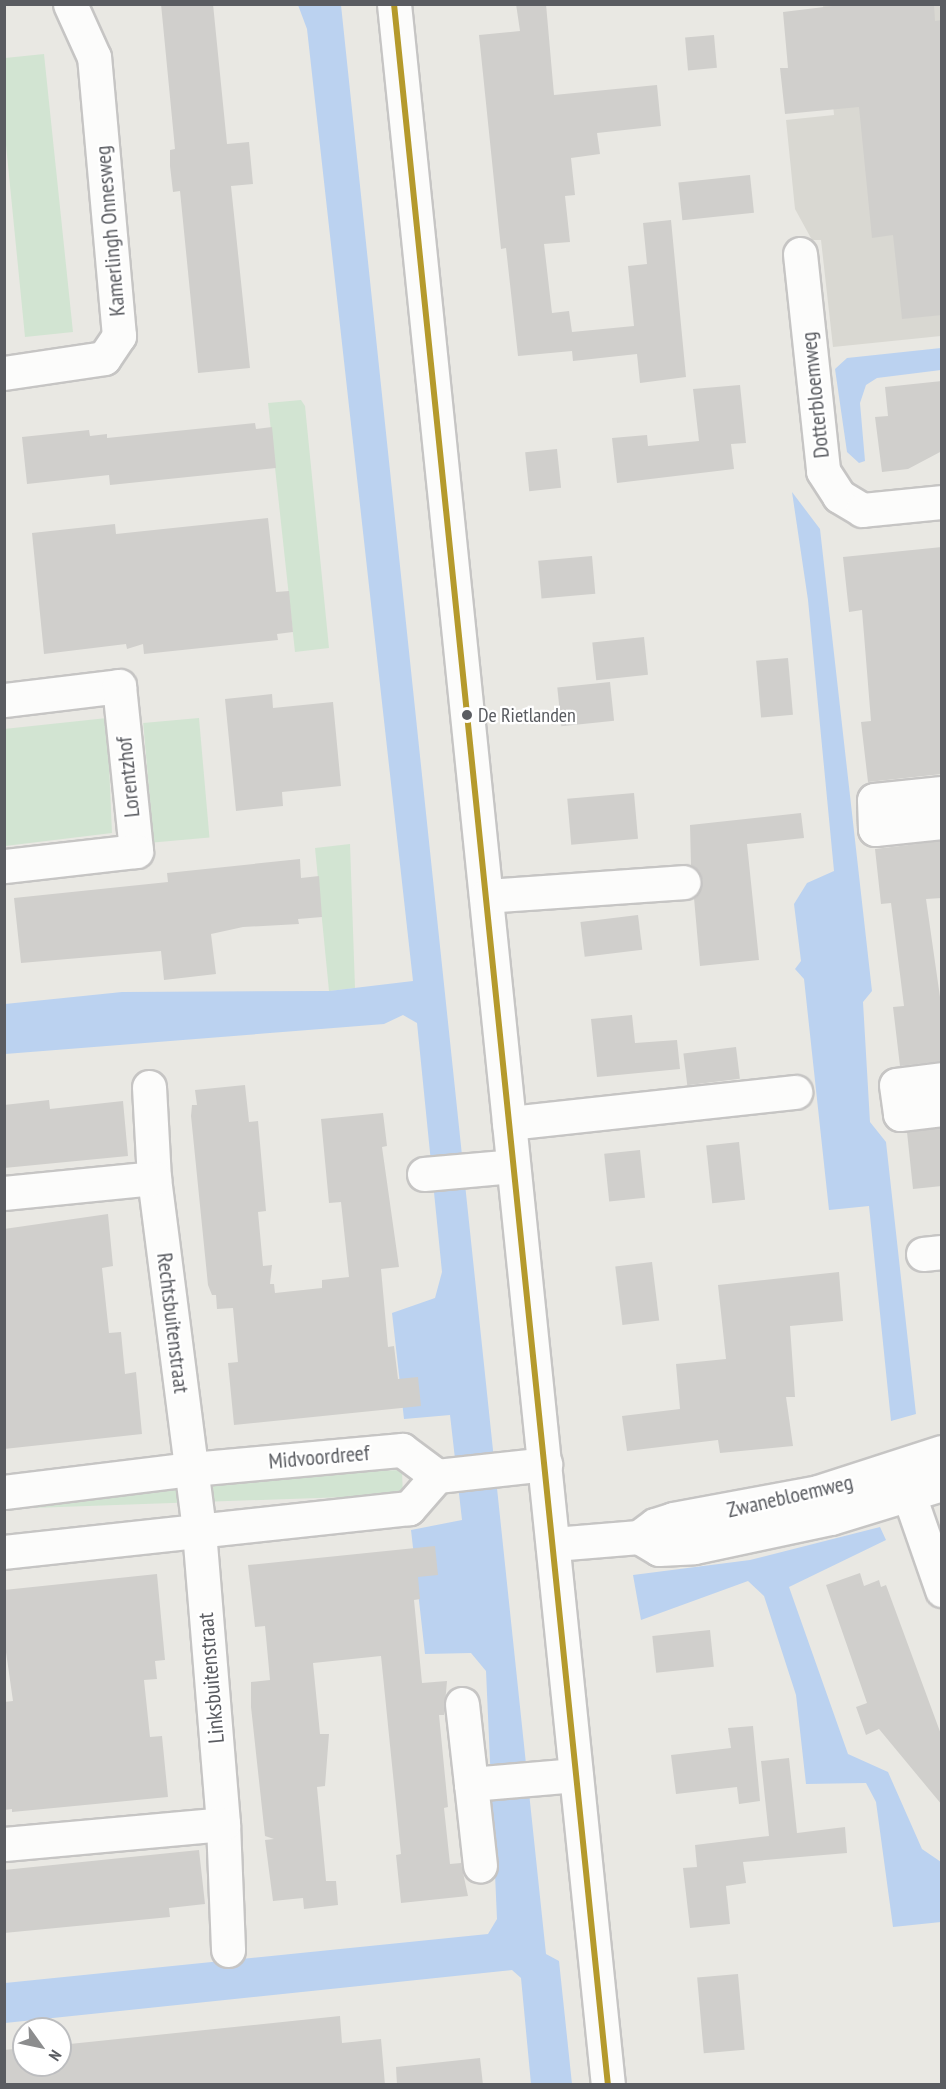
<!DOCTYPE html>
<html>
<head>
<meta charset="utf-8">
<style>
	body { margin:0 }
	#map { position:relative; width:946px; height:2089px; overflow:hidden; background:#e9e8e3; font-family:"PT Sans Narrow",sans-serif }
	div>[style] { position:absolute }
	.education>* { inset:0; background:#d9d8d2 }
	.green>* { inset:0; background:#d2e4d2; transform-origin:0 0 }
	.water>* { inset:0; background:#bbd2f0 }
	.building>* { inset:0; background:#d0cfcc; transform-origin:0 0 }
	.roads { filter:drop-shadow(2px 0 #c6c5c4) drop-shadow(-2px 0 #c6c5c4) drop-shadow(0 2px #c6c5c4) drop-shadow(0 -2px #c6c5c4) }
	.minor>* { height:33px; margin:-16.5px; padding:0 16.5px; transform-origin:16.5px; border-radius:16.5px; background:#fcfcfb }
	.bus-1>* { height:6px; margin:-3px; padding:0 3px; transform-origin:3px; border-radius:3px; background:#b59a2c }
	.dots>* { width:16px; height:16px; translate:-50% -50%; box-sizing:border-box; border:3px solid #fff; border-radius:50% }
	span { translate:-50% -50%; white-space:nowrap; text-align:center; line-height:1.15; -webkit-text-stroke:4.5px #fff; paint-order:stroke }
	.bus-label { font-size:20px; color:#5a5c61 }
	.left { translate:0 -50%; text-align:left }
	.street-label { font-size:22px; color:#5a5c61 }
	.frame { position:absolute; inset:0; border:6px solid #5a5c61; pointer-events:none }
	.north { position:absolute; left:12px; top:2017px; width:60px; height:60px; box-sizing:border-box; background:#fff; border:2px solid #bdbec0; border-radius:50%; rotate:123deg; font-size:16px; font-weight:700; line-height:24px; text-align:center; color:#5a5c61 }
	.north::after { content:''; display:block; margin:auto; width:21px; height:27px; background:#8c8d8e; clip-path:polygon(50% 0,100% 100%,50% 72%,0 100%) }
</style>
</head>
<body>
<div id="map">
	<div class="education">
		<div style="clip-path:polygon(823px 5px,941px 5px,941px 336px,833px 347px,821px 240px,812px 240px,795px 209px,786px 120px,834px 115px)"></div>
	</div>
	<div class="green">
		<div style="clip-path:polygon(44px 54px,73px 332px,25px 337px,5px 135px,5px 58px)"></div>
		<div style="clip-path:polygon(301px 400px,305px 406px,329px 648px,295px 652px,268px 403px)"></div>
		<div style="clip-path:polygon(107px 718px,112px 833px,5px 846px,4px 729px)"></div>
		<div style="left:199px;top:718px;width:120px;height:56px;rotate:85deg"></div>
		<div style="clip-path:polygon(350px 844px,355px 988px,329px 991px,315px 848px)"></div>
		<div style="left:402px;top:1470px;width:25px;height:399px;rotate:88deg"></div>
	</div>
	<div class="water">
		<div style="clip-path:polygon(298px 5px,341px 5px,546px 1954px,559px 1961px,572px 2084px,531px 2084px,521px 1978px,512px 1970px,5px 2023px,5px 1983px,488px 1934px,497px 1919px,486px 1671px,471px 1653px,425px 1654px,411px 1530px,462px 1520px,450px 1415px,404px 1419px,392px 1313px,435px 1298px,442px 1272px,417px 1023px,403px 1015px,384px 1024px,359px 1026px,5px 1054px,5px 1004px,122px 992px,329px 991px,413px 981px,307px 29px)"></div>
		<div style="clip-path:polygon(941px 348px,941px 370px,877px 378px,866px 385px,860px 403px,865px 461px,859px 463px,847px 452px,835px 369px,847px 358px)"></div>
		<div style="clip-path:polygon(792px 492px,820px 529px,872px 991px,863px 1002px,870px 1122px,886px 1142px,916px 1414px,891px 1421px,869px 1206px,829px 1210px,804px 979px,795px 969px,801px 961px,794px 904px,807px 883px,834px 871px,808px 600px)"></div>
		<div style="clip-path:polygon(880px 1527px,886px 1540px,789px 1587px,848px 1754px,888px 1772px,922px 1849px,941px 1862px,941px 1922px,893px 1927px,876px 1802px,866px 1783px,806px 1784px,796px 1695px,764px 1596px,748px 1581px,641px 1620px,633px 1575px,750px 1560px)"></div>
	</div>
	<div class="building">
		<div style="clip-path:polygon(161px 4px,213px 4px,227px 144px,249px 142px,253px 184px,231px 186px,250px 368px,198px 373px,180px 191px,173px 192px,170px 166px,170px 150px,175px 149px)"></div>
		<div style="clip-path:polygon(516px 4px,546px 4px,554px 95px,657px 85px,661px 126px,597px 133px,600px 154px,571px 158px,575px 195px,565px 196px,570px 242px,544px 244px,552px 313px,569px 311px,572px 332px,634px 326px,628px 266px,647px 264px,643px 223px,671px 220px,686px 377px,640px 383px,637px 354px,573px 361px,572px 351px,518px 356px,506px 248px,501px 249px,479px 35px,520px 31px)"></div>
		<div style="clip-path:polygon(849px 4px,934px 4px,935px 21px,942px 20px,942px 315px,902px 319px,893px 235px,872px 238px,859px 107px,785px 114px,780px 68px,788px 68px,783px 12px)"></div>
		<div style="left:714px;top:35px;width:33px;height:29px;rotate:85deg"></div>
		<div style="left:750px;top:175px;width:38px;height:72px;rotate:84deg"></div>
		<div style="clip-path:polygon(942px 381px,942px 451px,908px 469px,882px 472px,875px 417px,888px 416px,885px 387px)"></div>
		<div style="clip-path:polygon(740px 385px,746px 443px,731px 444px,734px 469px,617px 483px,612px 438px,647px 435px,648px 446px,699px 441px,693px 389px)"></div>
		<div style="clip-path:polygon(255px 423px,256px 429px,272px 427px,276px 468px,110px 485px,109px 475px,27px 484px,22px 437px,89px 430px,90px 436px,107px 434px,107px 438px)"></div>
		<div style="left:557px;top:449px;width:39px;height:32px;rotate:84deg"></div>
		<div style="clip-path:polygon(268px 518px,276px 592px,289px 591px,293px 632px,277px 634px,278px 640px,144px 654px,143px 644px,127px 649px,126px 644px,44px 654px,32px 533px,115px 524px,116px 534px)"></div>
		<div style="clip-path:polygon(942px 547px,942px 774px,868px 782px,861px 722px,871px 721px,862px 610px,849px 612px,843px 557px)"></div>
		<div style="left:592px;top:556px;width:38px;height:54px;rotate:85deg"></div>
		<div style="left:644px;top:637px;width:38px;height:52px;rotate:84deg"></div>
		<div style="left:788px;top:658px;width:57px;height:32px;rotate:85deg"></div>
		<div style="left:610px;top:682px;width:39px;height:53px;rotate:84deg"></div>
		<div style="clip-path:polygon(272px 694px,273px 708px,333px 702px,341px 786px,282px 792px,283px 806px,236px 811px,225px 699px)"></div>
		<div style="left:634px;top:793px;width:46px;height:67px;rotate:85deg"></div>
		<div style="clip-path:polygon(801px 813px,804px 838px,747px 844px,759px 960px,700px 966px,694px 898px,703px 881px,699px 871px,691px 865px,690px 825px)"></div>
		<div style="clip-path:polygon(942px 841px,942px 898px,926px 899px,942px 1011px,942px 1061px,900px 1066px,893px 1007px,904px 1006px,891px 903px,881px 904px,875px 849px)"></div>
		<div style="clip-path:polygon(300px 859px,301px 878px,319px 876px,322px 917px,298px 919px,299px 924px,243px 927px,211px 934px,216px 974px,164px 980px,161px 951px,21px 963px,14px 898px,168px 882px,167px 873px)"></div>
		<div style="left:638px;top:915px;width:35px;height:58px;rotate:83deg"></div>
		<div style="clip-path:polygon(632px 1015px,635px 1043px,677px 1040px,680px 1069px,597px 1077px,591px 1019px)"></div>
		<div style="left:736px;top:1047px;width:32px;height:53px;rotate:83deg"></div>
		<div style="clip-path:polygon(245px 1085px,249px 1122px,258px 1121px,266px 1211px,258px 1212px,263px 1266px,272px 1265px,270px 1284px,274px 1284px,275px 1293px,322px 1288px,322px 1280px,349px 1277px,341px 1202px,329px 1203px,321px 1119px,383px 1113px,387px 1146px,382px 1147px,399px 1267px,381px 1269px,388px 1347px,394px 1346px,398px 1379px,418px 1377px,421px 1406px,234px 1425px,228px 1363px,238px 1362px,233px 1308px,217px 1309px,216px 1295px,212px 1295px,208px 1285px,191px 1116px,192px 1105px,197px 1105px,195px 1090px)"></div>
		<div style="clip-path:polygon(49px 1100px,50px 1109px,123px 1101px,128px 1156px,4px 1168px,4px 1105px)"></div>
		<div style="clip-path:polygon(942px 1128px,942px 1186px,913px 1189px,907px 1132px)"></div>
		<div style="left:739px;top:1142px;width:58px;height:33px;rotate:84deg"></div>
		<div style="left:640px;top:1150px;width:48px;height:36px;rotate:84deg"></div>
		<div style="clip-path:polygon(108px 1214px,113px 1266px,102px 1268px,109px 1333px,121px 1332px,125px 1374px,136px 1372px,142px 1434px,4px 1449px,4px 1229px)"></div>
		<div style="left:652px;top:1262px;width:59px;height:37px;rotate:83deg"></div>
		<div style="clip-path:polygon(839px 1272px,843px 1321px,790px 1326px,795px 1397px,786px 1397px,793px 1446px,720px 1453px,718px 1440px,627px 1451px,622px 1416px,680px 1409px,676px 1364px,726px 1359px,718px 1285px)"></div>
		<div style="clip-path:polygon(435px 1546px,438px 1575px,418px 1577px,420px 1599px,414px 1600px,422px 1683px,447px 1681px,444px 1715px,439px 1715px,448px 1807px,444px 1808px,450px 1864px,461px 1863px,468px 1896px,401px 1903px,396px 1855px,401px 1854px,381px 1656px,313px 1663px,320px 1734px,329px 1734px,325px 1786px,317px 1787px,326px 1881px,336px 1881px,338px 1905px,304px 1909px,303px 1898px,273px 1901px,265px 1840px,274px 1839px,265px 1836px,251px 1707px,251px 1682px,270px 1680px,265px 1626px,255px 1627px,248px 1565px)"></div>
		<div style="clip-path:polygon(860px 1573px,864px 1586px,879px 1580px,881px 1587px,886px 1585px,942px 1737px,942px 1805px,879px 1729px,866px 1735px,856px 1707px,867px 1703px,826px 1585px)"></div>
		<div style="clip-path:polygon(157px 1574px,165px 1660px,155px 1661px,157px 1679px,144px 1680px,150px 1737px,162px 1736px,168px 1797px,12px 1812px,12px 1809px,4px 1810px,4px 1702px,13px 1701px,4px 1638px,4px 1590px)"></div>
		<div style="left:710px;top:1630px;width:37px;height:58px;rotate:84deg"></div>
		<div style="clip-path:polygon(753px 1726px,760px 1801px,739px 1804px,737px 1787px,676px 1794px,671px 1755px,731px 1748px,728px 1728px)"></div>
		<div style="clip-path:polygon(789px 1758px,797px 1833px,845px 1827px,847px 1853px,743px 1862px,746px 1883px,726px 1886px,730px 1924px,690px 1928px,683px 1868px,697px 1867px,695px 1845px,769px 1836px,761px 1761px)"></div>
		<div style="clip-path:polygon(199px 1850px,205px 1904px,169px 1908px,170px 1917px,4px 1933px,4px 1870px)"></div>
		<div style="left:738px;top:1974px;width:76px;height:41px;rotate:85deg"></div>
		<div style="clip-path:polygon(340px 2016px,342px 2043px,381px 2039px,385px 2085px,4px 2085px,4px 2050px,24px 2048px,24px 2065px,60px 2065px,60px 2045px)"></div>
		<div style="clip-path:polygon(480px 2058px,483px 2085px,397px 2085px,396px 2067px)"></div>
	</div>
	<div class="roads">
		<div class="minor">
			<div style="left:394px;top:4px;width:2091px;rotate:84.13deg"></div>
			<div style="left:800px;top:254px;width:218px;rotate:83.9deg"></div>
			<div style="left:823px;top:471px;width:30px;rotate:57deg"></div>
			<div style="left:839px;top:496px;width:27px;rotate:31deg"></div>
			<div style="left:862px;top:510px;width:80px;rotate:-5.7deg"></div>
			<div style="left:4px;top:373px;width:101px;rotate:-8.5deg"></div>
			<div style="left:104px;top:358px;width:27px;rotate:-56deg"></div>
			<div style="left:119px;top:336px;width:280px;rotate:-95.1deg"></div>
			<div style="left:94px;top:57px;width:58px;rotate:-114.4deg"></div>
			<div style="left:4px;top:700px;width:116px;rotate:-6.9deg"></div>
			<div style="left:119px;top:686px;width:166px;rotate:84.1deg"></div>
			<div style="left:136px;top:851px;width:133px;rotate:173.5deg"></div>
			<div style="left:942px;top:793px;width:68px;rotate:174.1deg"></div>
			<div style="left:874px;top:800px;width:29px;rotate:88deg"></div>
			<div style="left:875px;top:829px;width:67px;rotate:-6deg"></div>
			<div style="left:486px;top:896px;width:198px;rotate:-4deg"></div>
			<div style="left:942px;top:1079px;width:46px;rotate:172.6deg"></div>
			<div style="left:896px;top:1085px;width:29px;rotate:82deg"></div>
			<div style="left:900px;top:1114px;width:42px;rotate:-6.8deg"></div>
			<div style="left:149px;top:1087px;width:91px;rotate:86.9deg"></div>
			<div style="left:154px;top:1178px;width:356px;rotate:82.7deg"></div>
			<div style="left:199px;top:1531px;width:294px;rotate:85.3deg"></div>
			<div style="left:223px;top:1824px;width:126px;rotate:87.7deg"></div>
			<div style="left:509px;top:1123px;width:288px;rotate:-6.2deg"></div>
			<div style="left:424px;top:1174px;width:89px;rotate:-5.1deg"></div>
			<div style="left:4px;top:1193px;width:151px;rotate:-5.7deg"></div>
			<div style="left:923px;top:1254px;width:19px;rotate:-6deg"></div>
			<div style="left:902px;top:1475px;width:122px;rotate:70.8deg"></div>
			<div style="left:437px;top:1476px;width:109px;rotate:-6.3deg"></div>
			<div style="left:4px;top:1492px;width:189px;rotate:-7deg"></div>
			<div style="left:192px;top:1469px;width:211px;rotate:-5.2deg"></div>
			<div style="left:402px;top:1450px;width:44px;rotate:36.6deg"></div>
			<div style="left:437px;top:1476px;width:43px;rotate:131.2deg"></div>
			<div style="left:409px;top:1508px;width:407px;rotate:173.8deg"></div>
			<div style="left:639px;top:1537px;width:23px;rotate:31deg"></div>
			<div style="left:659px;top:1549px;width:35px;rotate:-3deg"></div>
			<div style="left:694px;top:1547px;width:140px;rotate:-12deg"></div>
			<div style="left:831px;top:1518px;width:116px;rotate:-17deg"></div>
			<div style="left:554px;top:1544px;width:85px;rotate:-4.7deg"></div>
			<div style="left:639px;top:1537px;width:20px;rotate:-37deg"></div>
			<div style="left:655px;top:1525px;width:19px;rotate:-18deg"></div>
			<div style="left:673px;top:1519px;width:147px;rotate:-10.5deg"></div>
			<div style="left:818px;top:1492px;width:130px;rotate:-17.9deg"></div>
			<div style="left:462px;top:1704px;width:81px;rotate:83.6deg"></div>
			<div style="left:471px;top:1784px;width:105px;rotate:-4.9deg"></div>
			<div style="left:471px;top:1784px;width:82px;rotate:83.7deg"></div>
			<div style="left:4px;top:1844px;width:220px;rotate:-5.2deg"></div>
		</div>
	</div>
	<div class="bus-1">
		<div style="left:394px;top:4px;width:2091px;rotate:84.13deg"></div>
	</div>
	<div class="dots">
		<div style="left:467px;top:715px;background:#5a5c61"></div>
	</div>
	<div class="bus-label">
		<span class="left" style="left:478px;top:715px">De Rietlanden</span>
	</div>
	<div class="street-label">
		<span style="left:110px;top:231px;rotate:-95deg">Kamerlingh Onnesweg</span>
		<span style="left:815px;top:395px;rotate:-96deg">Dotterbloemweg</span>
		<span style="left:128px;top:777px;rotate:-96deg">Lorentzhof</span>
		<span style="left:173px;top:1323px;rotate:83deg">Rechtsbuitenstraat</span>
		<span style="left:319px;top:1457px;rotate:-5deg">Midvoordreef</span>
		<span style="left:790px;top:1496px;rotate:-13deg">Zwanebloemweg</span>
		<span style="left:211px;top:1678px;rotate:-95deg">Linksbuitenstraat</span>
	</div>
	<div class="frame"></div>
	<div class="north">N</div>
</div>
</body>
</html>
